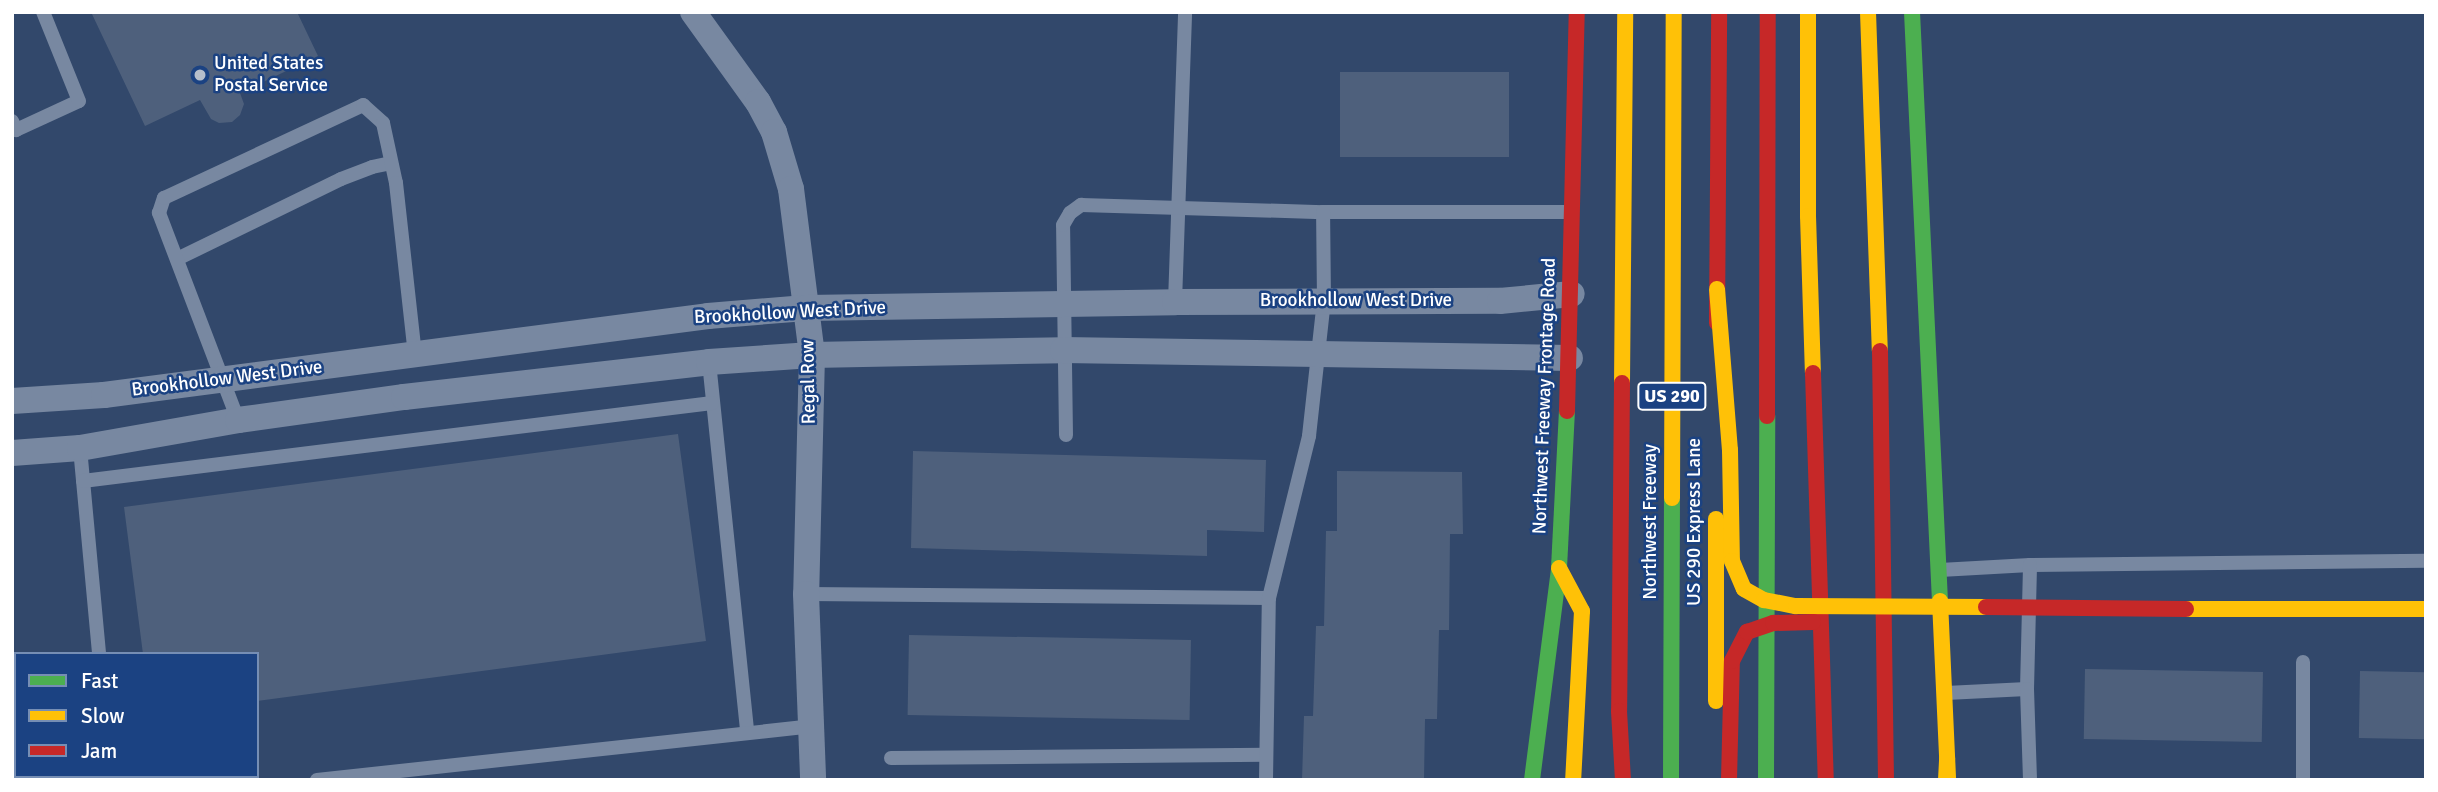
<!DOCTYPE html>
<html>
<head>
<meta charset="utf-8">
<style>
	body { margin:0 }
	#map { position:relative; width:2438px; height:792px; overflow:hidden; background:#32486b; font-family:Signika,sans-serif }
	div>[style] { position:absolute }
	.building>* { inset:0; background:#4e607c; transform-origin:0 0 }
	.lane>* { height:14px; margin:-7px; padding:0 7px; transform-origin:7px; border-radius:7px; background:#7888a1 }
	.street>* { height:26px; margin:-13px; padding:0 13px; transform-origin:13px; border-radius:13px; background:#7888a1 }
	.fast>* { height:16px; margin:-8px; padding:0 8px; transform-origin:8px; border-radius:8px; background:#4caf50 }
	.slow>* { height:16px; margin:-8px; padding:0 8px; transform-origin:8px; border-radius:8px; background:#ffc107 }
	.jam>* { height:16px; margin:-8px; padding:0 8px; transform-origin:8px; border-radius:8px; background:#c62828 }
	.slow-bridge>* { height:16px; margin:-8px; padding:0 8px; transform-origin:8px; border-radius:8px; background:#ffc107 }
	.jam-bridge>* { height:16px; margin:-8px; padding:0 8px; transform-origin:8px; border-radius:8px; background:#c62828 }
	.dots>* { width:19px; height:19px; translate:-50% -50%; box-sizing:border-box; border:4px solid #1b4282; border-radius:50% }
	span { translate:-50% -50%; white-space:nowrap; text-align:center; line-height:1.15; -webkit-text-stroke:5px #1b4282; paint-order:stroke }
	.shield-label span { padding:2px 5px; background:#1b4282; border:2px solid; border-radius:5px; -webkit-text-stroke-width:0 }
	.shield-label { font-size:18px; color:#fff; font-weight:700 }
	.poi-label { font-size:19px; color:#fff }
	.left { translate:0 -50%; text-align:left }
	.street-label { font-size:19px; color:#fff }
	.frame { position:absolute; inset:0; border:14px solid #fff; pointer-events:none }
	.legend { position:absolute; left:14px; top:652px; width:245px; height:126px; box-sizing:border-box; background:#1b4282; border:2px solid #768eb4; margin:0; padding:9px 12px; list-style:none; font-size:21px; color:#fff }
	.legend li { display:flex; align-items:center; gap:14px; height:35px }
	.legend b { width:35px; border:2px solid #768eb4 }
</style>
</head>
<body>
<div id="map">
	<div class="building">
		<div style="clip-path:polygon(91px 12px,297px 12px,318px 56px,240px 93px,244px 104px,240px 115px,232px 122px,219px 123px,211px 119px,200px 100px,145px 126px)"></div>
		<div style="left:1340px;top:72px;width:169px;height:85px"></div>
		<div style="clip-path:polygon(678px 434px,706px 641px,257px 701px,257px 654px,143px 654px,124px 507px)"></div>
		<div style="clip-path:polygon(913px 451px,1266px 460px,1264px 532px,1207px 530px,1207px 556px,911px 548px)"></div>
		<div style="clip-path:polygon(1337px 471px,1462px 472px,1463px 534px,1450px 534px,1449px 630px,1439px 630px,1437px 719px,1425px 719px,1424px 780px,1302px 780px,1304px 716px,1313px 716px,1316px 626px,1324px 626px,1326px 531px,1337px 531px)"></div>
		<div style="left:909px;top:635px;width:282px;height:80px;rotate:1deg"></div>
		<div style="left:2085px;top:669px;width:178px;height:70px;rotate:1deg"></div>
		<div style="left:2360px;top:671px;width:66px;height:67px;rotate:1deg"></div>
	</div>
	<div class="lane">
		<div style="left:12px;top:121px;width:10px;rotate:66deg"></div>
		<div style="left:16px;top:130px;width:69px;rotate:-24.7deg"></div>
		<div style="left:79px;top:101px;width:96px;rotate:-112deg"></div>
		<div style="left:177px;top:259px;width:182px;rotate:-26deg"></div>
		<div style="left:341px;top:179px;width:33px;rotate:-21deg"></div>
		<div style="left:372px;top:167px;width:19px;rotate:-12deg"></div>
		<div style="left:1175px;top:302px;width:290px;rotate:-88deg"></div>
		<div style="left:709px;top:362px;width:372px;rotate:84.1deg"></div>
		<div style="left:238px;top:420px;width:222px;rotate:-110.9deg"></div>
		<div style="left:159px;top:213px;width:16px;rotate:-72deg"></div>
		<div style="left:164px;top:198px;width:220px;rotate:-25deg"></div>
		<div style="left:363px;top:105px;width:27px;rotate:42deg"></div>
		<div style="left:383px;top:123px;width:61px;rotate:77.8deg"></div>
		<div style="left:396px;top:183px;width:173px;rotate:83.7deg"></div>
		<div style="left:1066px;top:435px;width:210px;rotate:-90.8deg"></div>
		<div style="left:1063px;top:225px;width:14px;rotate:-60deg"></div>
		<div style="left:1070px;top:213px;width:14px;rotate:-36deg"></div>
		<div style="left:1081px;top:205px;width:242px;rotate:1.7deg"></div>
		<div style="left:1323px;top:212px;width:249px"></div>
		<div style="left:80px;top:448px;width:207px;rotate:84.7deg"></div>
		<div style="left:83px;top:481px;width:634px;rotate:-7.07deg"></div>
		<div style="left:1940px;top:570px;width:90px;rotate:-3.2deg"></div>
		<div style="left:2030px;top:565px;width:396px;rotate:-0.6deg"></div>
		<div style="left:806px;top:594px;width:463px;rotate:0.5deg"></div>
		<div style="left:2027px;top:689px;width:124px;rotate:-88.6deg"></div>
		<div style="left:1946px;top:693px;width:81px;rotate:-2.8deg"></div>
		<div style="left:2027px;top:689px;width:91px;rotate:88.1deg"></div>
		<div style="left:891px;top:758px;width:375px;rotate:-0.5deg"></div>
		<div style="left:111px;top:776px;width:4px;rotate:90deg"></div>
		<div style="left:317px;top:780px;width:497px;rotate:-6.2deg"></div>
		<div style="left:1266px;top:780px;width:182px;rotate:-89.1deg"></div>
		<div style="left:1269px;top:598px;width:167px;rotate:-76.1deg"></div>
		<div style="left:1309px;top:436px;width:136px;rotate:-83.7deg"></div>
		<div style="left:1324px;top:301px;width:89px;rotate:-90.6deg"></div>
		<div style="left:2303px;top:780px;width:118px;rotate:-90deg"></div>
	</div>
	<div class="street">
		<div style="left:693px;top:12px;width:111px;rotate:54.2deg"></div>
		<div style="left:758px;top:102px;width:34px;rotate:62deg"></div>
		<div style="left:774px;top:132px;width:59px;rotate:73.4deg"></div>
		<div style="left:791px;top:189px;width:167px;rotate:82.8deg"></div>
		<div style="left:812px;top:355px;width:239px;rotate:91.4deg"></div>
		<div style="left:806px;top:594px;width:186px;rotate:87.8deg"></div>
		<div style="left:12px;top:401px;width:92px;rotate:-3.7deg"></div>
		<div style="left:104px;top:395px;width:609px;rotate:-7.45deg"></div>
		<div style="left:708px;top:316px;width:98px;rotate:-4.7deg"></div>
		<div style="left:806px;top:308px;width:369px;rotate:-0.9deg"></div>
		<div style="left:1175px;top:302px;width:325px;rotate:-0.2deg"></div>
		<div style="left:1500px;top:301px;width:72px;rotate:-5.6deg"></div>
		<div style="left:12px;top:453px;width:68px;rotate:-4.2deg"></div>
		<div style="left:80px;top:448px;width:160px;rotate:-10deg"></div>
		<div style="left:238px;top:420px;width:168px;rotate:-7.9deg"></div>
		<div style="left:404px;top:397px;width:307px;rotate:-6.5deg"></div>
		<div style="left:709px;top:362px;width:103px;rotate:-3.9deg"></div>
		<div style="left:812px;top:355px;width:251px;rotate:-1.1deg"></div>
		<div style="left:1063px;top:350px;width:507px;rotate:0.9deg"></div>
	</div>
	<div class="fast">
		<div style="left:1912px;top:12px;width:590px;rotate:87.28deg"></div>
		<div style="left:1532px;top:780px;width:214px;rotate:-82.7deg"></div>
		<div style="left:1559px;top:568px;width:157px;rotate:-87.1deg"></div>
		<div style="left:1671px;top:780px;width:282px;rotate:-89.8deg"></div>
		<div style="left:1766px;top:780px;width:364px;rotate:-89.8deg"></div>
	</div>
	<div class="slow">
		<div style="left:1808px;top:12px;width:204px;rotate:90deg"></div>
		<div style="left:1808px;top:216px;width:157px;rotate:88.2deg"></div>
		<div style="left:1868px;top:12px;width:339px;rotate:88deg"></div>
		<div style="left:1622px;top:383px;width:371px;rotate:-89.5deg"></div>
		<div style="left:1672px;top:498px;width:486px;rotate:-89.8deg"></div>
		<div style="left:1716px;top:519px;width:182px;rotate:90deg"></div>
		<div style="left:1559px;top:568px;width:49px;rotate:61.9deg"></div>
		<div style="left:1582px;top:611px;width:169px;rotate:93deg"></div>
		<div style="left:1940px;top:601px;width:179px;rotate:87.4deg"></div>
		<div style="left:2186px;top:609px;width:240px"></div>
		<div style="left:1946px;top:780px;width:22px;rotate:-87deg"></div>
	</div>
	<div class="jam">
		<div style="left:1717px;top:323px;width:311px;rotate:-89.6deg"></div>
		<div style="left:1880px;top:351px;width:429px;rotate:89.2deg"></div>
		<div style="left:1813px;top:373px;width:407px;rotate:88.2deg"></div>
		<div style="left:1622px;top:383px;width:328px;rotate:90.5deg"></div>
		<div style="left:1619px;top:711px;width:69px;rotate:86.7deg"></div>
		<div style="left:1567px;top:411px;width:399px;rotate:-88.6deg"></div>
		<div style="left:1767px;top:416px;width:404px;rotate:-89.9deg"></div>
	</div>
	<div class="slow-bridge">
		<div style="left:1717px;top:289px;width:162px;rotate:85.4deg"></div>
		<div style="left:1730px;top:450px;width:111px;rotate:89deg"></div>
		<div style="left:1732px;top:561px;width:30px;rotate:67deg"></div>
		<div style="left:1744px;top:589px;width:23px;rotate:29deg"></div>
		<div style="left:1764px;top:600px;width:33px;rotate:11deg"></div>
		<div style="left:1796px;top:606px;width:190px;rotate:0.3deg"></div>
	</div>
	<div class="jam-bridge">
		<div style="left:1986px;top:607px;width:200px;rotate:0.6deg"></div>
		<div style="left:1729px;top:780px;width:119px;rotate:-88.6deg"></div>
		<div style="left:1732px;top:661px;width:33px;rotate:-63deg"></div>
		<div style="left:1747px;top:632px;width:28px;rotate:-19deg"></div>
		<div style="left:1773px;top:623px;width:40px;rotate:-1.4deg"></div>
	</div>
	<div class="dots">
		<div style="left:200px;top:75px;background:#b7bfcb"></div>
	</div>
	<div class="shield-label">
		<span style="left:1672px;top:396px">US 290</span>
	</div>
	<div class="poi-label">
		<span class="left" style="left:214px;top:75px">United States<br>Postal Service</span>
	</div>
	<div class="street-label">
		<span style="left:1356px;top:301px">Brookhollow West Drive</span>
		<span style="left:790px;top:313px;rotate:-3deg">Brookhollow West Drive</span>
		<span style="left:227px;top:379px;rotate:-7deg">Brookhollow West Drive</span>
		<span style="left:809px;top:382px;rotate:-91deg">Regal Row</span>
		<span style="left:1545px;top:396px;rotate:-88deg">Northwest Freeway Frontage Road</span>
		<span style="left:1651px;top:522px;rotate:-90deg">Northwest Freeway</span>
		<span style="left:1695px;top:522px;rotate:-90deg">US 290 Express Lane</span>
	</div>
	<div class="frame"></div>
	<ul class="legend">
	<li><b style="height:9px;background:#4caf50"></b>Fast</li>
	<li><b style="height:9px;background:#ffc107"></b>Slow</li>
	<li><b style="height:9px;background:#c62828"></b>Jam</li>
	</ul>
</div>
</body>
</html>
